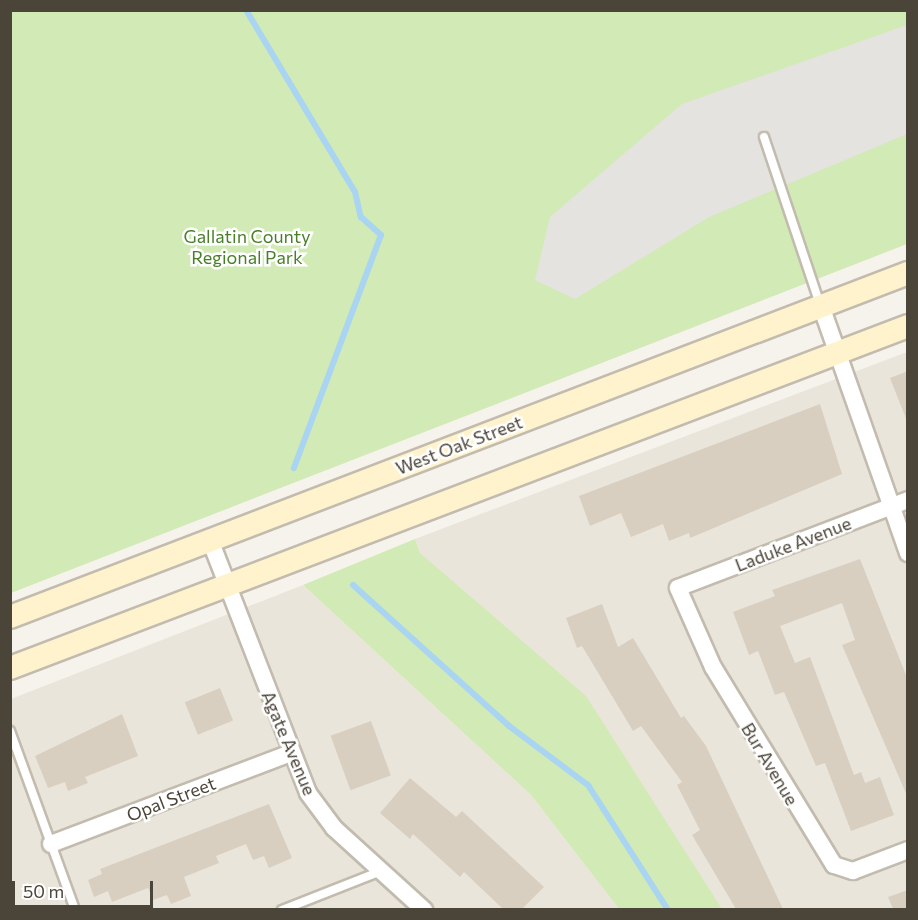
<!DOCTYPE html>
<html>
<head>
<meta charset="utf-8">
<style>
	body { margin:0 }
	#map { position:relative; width:918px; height:920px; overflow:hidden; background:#f6f3ec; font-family:Commissioner,sans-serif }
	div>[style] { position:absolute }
	.residential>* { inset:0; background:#eae5da }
	.green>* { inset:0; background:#d2eab5 }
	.parking>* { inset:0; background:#e5e3e0 }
	.stream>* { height:6px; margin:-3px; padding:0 3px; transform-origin:3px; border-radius:3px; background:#a9d4f2 }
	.building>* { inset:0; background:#d8cfc1; transform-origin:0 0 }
	.roads { filter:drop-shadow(2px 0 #c2bbae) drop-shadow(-2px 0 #c2bbae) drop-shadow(0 2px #c2bbae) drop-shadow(0 -2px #c2bbae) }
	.lane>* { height:8px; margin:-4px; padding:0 4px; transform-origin:4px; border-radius:4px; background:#fff }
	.street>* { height:16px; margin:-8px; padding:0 8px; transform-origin:8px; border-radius:8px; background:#fff }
	.secondary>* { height:22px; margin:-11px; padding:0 11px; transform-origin:11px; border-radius:11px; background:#fff3cd }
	span { translate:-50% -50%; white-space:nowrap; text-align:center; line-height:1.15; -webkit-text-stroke:5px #fff; paint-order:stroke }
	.park-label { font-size:18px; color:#4a7f2a }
	.street-label { font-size:18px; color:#4b4439 }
	.frame { position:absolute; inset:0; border:12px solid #4b4439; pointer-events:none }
	.scale { position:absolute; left:12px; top:881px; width:141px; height:27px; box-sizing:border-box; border:3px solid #4b4439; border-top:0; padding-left:8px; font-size:18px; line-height:21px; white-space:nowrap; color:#4b4439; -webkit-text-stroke:4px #fff; paint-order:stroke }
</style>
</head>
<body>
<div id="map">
	<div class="residential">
		<div style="clip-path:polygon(907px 352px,907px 909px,722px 909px,420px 553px,415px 539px)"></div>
		<div style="clip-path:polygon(303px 585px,531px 795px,619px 909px,11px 910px,11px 699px)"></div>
	</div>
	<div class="green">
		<div style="clip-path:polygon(11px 11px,907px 11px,907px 244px,11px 593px)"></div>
		<div style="clip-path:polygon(415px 539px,420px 553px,586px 696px,722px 909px,619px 909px,531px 795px,303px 585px)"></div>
	</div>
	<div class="parking">
		<div style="clip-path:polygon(907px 25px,907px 134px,709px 217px,575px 299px,535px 280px,550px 217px,682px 104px)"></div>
	</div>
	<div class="stream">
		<div style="left:246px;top:10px;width:212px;rotate:59.1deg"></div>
		<div style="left:355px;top:192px;width:26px;rotate:77deg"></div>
		<div style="left:361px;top:217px;width:27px;rotate:42deg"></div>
		<div style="left:381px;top:235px;width:249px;rotate:110.5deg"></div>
		<div style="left:353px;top:585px;width:210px;rotate:42.1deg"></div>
		<div style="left:509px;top:726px;width:99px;rotate:36.8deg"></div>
		<div style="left:588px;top:785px;width:148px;rotate:57.4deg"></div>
	</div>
	<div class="building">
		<div style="clip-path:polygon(908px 371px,908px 420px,907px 421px,890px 378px)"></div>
		<div style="clip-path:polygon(820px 404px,842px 474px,690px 538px,689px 533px,669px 541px,663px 524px,631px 537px,621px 513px,590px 526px,579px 496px)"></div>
		<div style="clip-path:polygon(860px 559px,908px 680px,908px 798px,842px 645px,855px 640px,842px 603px,780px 626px,795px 663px,810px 657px,854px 775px,861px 772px,865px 783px,880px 777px,894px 815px,851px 831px,825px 763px,816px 766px,784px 692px,775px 695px,758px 651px,749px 655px,733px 612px,775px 596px,772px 590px)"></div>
		<div style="clip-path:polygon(602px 604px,618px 647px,633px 638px,681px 718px,684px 716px,706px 746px,783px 909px,736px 909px,692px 835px,700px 830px,677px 785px,682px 782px,641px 726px,633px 731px,582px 646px,577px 648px,566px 618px)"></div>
		<div style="left:220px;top:688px;width:35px;height:38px;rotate:68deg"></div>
		<div style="clip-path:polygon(122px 714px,138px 756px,85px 777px,88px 783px,68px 791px,65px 782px,48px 788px,35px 756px)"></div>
		<div style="left:371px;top:721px;width:58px;height:43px;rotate:70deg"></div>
		<div style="clip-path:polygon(410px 778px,456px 817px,462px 811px,544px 887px,522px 909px,503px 909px,464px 872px,460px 877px,413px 834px,410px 839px,380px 813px)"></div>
		<div style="clip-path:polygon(269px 804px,292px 858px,269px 868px,264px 856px,253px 860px,246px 844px,216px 856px,219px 863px,184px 877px,191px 896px,171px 904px,167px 895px,153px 900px,148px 888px,112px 902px,108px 891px,94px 897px,88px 880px,102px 874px,100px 869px)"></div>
		<div style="clip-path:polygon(908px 890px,908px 909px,893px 909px,888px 897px)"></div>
	</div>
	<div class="roads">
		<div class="lane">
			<div style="left:764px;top:137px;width:176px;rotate:71.5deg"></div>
			<div style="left:10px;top:731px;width:190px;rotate:70deg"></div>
			<div style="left:282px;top:910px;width:106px;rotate:-21.5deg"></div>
		</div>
		<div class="street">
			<div style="left:821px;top:306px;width:262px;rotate:70.6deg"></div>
			<div style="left:908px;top:500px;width:246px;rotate:159.1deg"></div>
			<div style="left:678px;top:588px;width:86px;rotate:66.1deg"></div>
			<div style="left:713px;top:667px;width:232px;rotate:58.6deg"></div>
			<div style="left:834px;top:865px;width:20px;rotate:18deg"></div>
			<div style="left:853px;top:871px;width:59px;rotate:-20.9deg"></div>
			<div style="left:210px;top:540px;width:271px;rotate:68.8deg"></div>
			<div style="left:308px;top:793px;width:44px;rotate:53.4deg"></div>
			<div style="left:334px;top:828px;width:122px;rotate:42.3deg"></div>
			<div style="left:51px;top:844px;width:257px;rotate:-20.8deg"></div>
		</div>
		<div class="secondary">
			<div style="left:10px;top:617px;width:962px;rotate:-20.96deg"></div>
			<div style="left:10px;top:668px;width:961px;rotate:-20.85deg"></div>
		</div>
	</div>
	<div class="park-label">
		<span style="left:247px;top:247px">Gallatin County<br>Regional Park</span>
	</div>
	<div class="street-label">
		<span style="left:459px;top:445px;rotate:-21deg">West Oak Street</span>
		<span style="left:793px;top:544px;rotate:-21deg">Laduke Avenue</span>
		<span style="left:289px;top:743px;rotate:67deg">Agate Avenue</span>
		<span style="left:770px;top:764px;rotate:59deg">Bur Avenue</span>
		<span style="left:171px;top:799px;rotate:-21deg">Opal Street</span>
	</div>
	<div class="frame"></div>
	<div class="scale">50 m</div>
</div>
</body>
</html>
